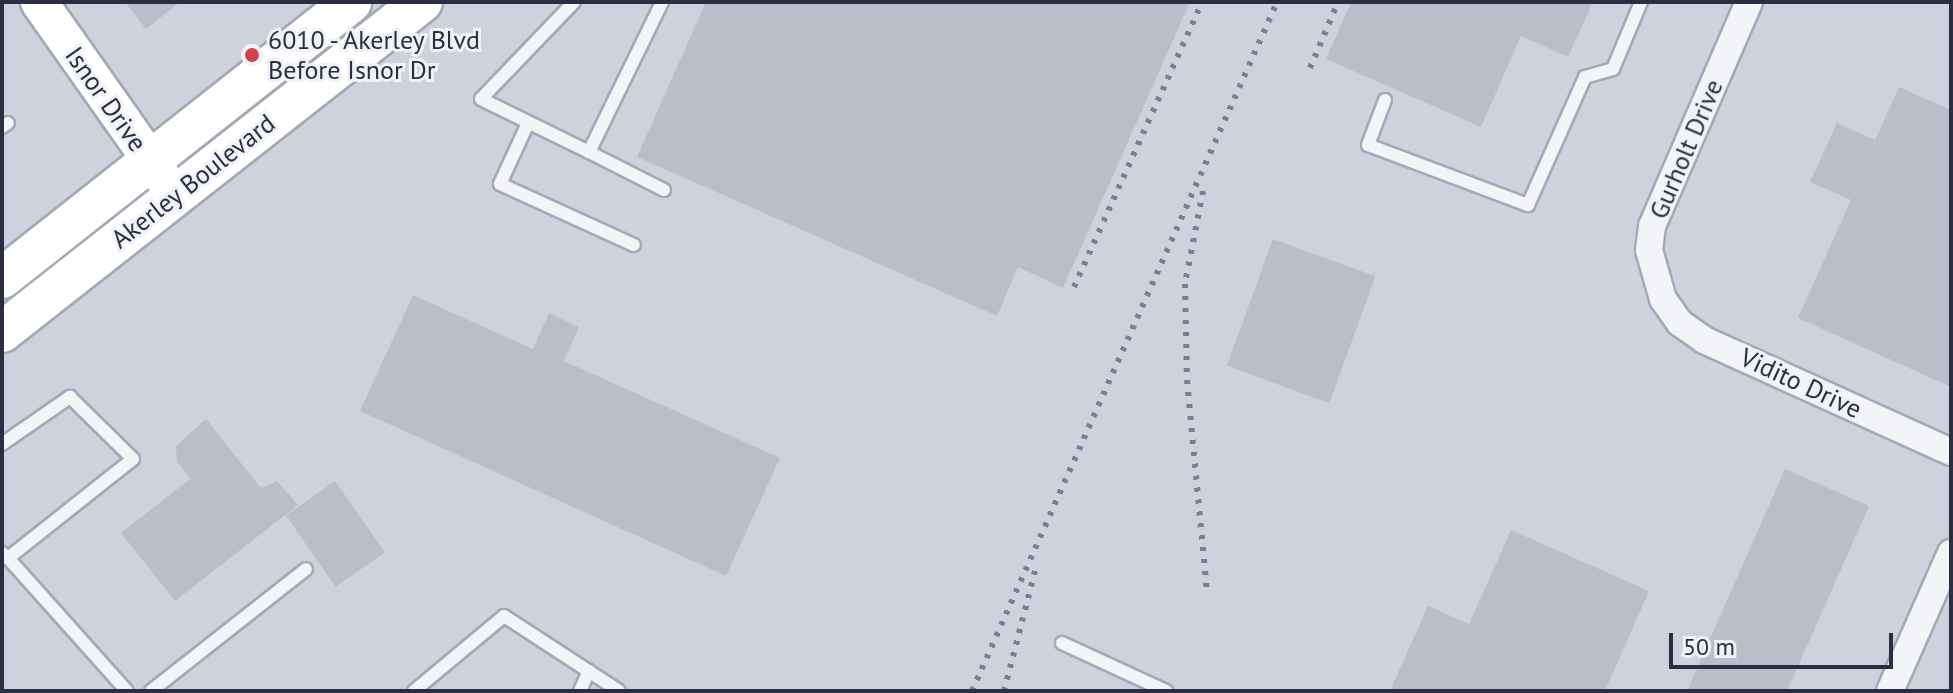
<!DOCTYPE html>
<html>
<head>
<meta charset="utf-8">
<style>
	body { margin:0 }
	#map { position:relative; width:1953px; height:693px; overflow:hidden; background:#e0e3ea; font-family:"PT Sans",sans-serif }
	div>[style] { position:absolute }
	.built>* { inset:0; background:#ced2dc; transform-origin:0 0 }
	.building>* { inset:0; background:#bbbec9; transform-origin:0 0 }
	.roads { filter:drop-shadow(2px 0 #a5a9b4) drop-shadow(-2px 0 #a5a9b4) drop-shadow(0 2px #a5a9b4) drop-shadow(0 -2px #a5a9b4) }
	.lane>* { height:12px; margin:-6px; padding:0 6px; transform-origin:6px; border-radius:6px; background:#f3f4f8 }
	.street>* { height:26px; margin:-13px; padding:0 13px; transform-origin:13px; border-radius:13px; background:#f3f4f8 }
	.secondary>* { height:36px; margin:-18px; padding:0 18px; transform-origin:18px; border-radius:18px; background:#fff }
	.primary>* { height:40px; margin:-20px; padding:0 20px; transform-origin:20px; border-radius:20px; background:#fff }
	.rail>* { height:6px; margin-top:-3px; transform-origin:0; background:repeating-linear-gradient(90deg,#7a8093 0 4px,transparent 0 12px) }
	.dots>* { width:22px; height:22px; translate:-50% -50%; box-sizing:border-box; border:4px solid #f0f2f7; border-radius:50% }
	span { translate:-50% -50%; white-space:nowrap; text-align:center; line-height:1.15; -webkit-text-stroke:6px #f0f2f7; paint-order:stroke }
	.poi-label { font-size:26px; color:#292f41 }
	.left { translate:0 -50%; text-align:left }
	.street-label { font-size:26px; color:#292f41 }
	.frame { position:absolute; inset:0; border:4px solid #292f41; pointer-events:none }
	.scale { position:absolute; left:1669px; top:633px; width:224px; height:36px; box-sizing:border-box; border:4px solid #292f41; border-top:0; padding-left:10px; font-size:24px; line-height:28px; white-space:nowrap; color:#292f41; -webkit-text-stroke:6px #f0f2f7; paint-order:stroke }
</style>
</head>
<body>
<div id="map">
	<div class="built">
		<div style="left:2px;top:2px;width:1949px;height:689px"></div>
	</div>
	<div class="building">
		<div style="clip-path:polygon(125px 2px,180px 2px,146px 29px)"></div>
		<div style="clip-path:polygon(706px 2px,1190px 2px,1063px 288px,1018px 267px,997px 316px,637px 157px)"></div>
		<div style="clip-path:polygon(1351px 2px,1593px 2px,1568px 57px,1521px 36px,1481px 127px,1326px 59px)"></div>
		<div style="clip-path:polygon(1899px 87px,1951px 110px,1951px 387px,1798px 318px,1851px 200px,1810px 182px,1837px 123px,1875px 140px)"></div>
		<div style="left:1273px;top:239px;width:109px;height:135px;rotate:20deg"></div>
		<div style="clip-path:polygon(413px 295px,533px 349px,549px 313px,579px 327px,564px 361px,780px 458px,726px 576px,360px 411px)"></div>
		<div style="clip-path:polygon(206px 419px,261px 488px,277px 481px,298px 505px,175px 601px,121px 533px,190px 479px,177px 461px,176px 446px)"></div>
		<div style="clip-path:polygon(1785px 469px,1869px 506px,1787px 691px,1687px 691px)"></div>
		<div style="left:335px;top:481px;width:87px;height:60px;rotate:55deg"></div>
		<div style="clip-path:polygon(1511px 530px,1649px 591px,1605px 691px,1390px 691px,1428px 606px,1469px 624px)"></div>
	</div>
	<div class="roads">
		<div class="lane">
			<div style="left:574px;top:2px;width:134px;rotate:133.8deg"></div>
			<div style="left:481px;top:99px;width:120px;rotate:26.1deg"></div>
			<div style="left:589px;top:152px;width:167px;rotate:-64deg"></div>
			<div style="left:1385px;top:100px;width:48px;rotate:110.7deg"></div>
			<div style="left:1368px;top:145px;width:171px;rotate:20.6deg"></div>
			<div style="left:1528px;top:205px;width:140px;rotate:-66deg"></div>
			<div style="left:1585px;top:77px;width:29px;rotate:-16deg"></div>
			<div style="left:1613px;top:69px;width:73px;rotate:-67.3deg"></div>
			<div style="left:528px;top:123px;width:67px;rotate:114.7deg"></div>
			<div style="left:500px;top:184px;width:147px;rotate:24.5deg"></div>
			<div style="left:2px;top:127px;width:7px;rotate:-34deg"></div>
			<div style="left:589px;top:152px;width:84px;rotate:26.9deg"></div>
			<div style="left:2px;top:444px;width:83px;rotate:-34.7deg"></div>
			<div style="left:70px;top:397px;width:88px;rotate:44.5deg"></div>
			<div style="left:133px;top:459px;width:159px;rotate:141.6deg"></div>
			<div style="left:8px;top:558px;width:8px;rotate:-140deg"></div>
			<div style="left:8px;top:558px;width:178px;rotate:48.2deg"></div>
			<div style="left:1062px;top:643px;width:115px;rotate:24.8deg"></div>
			<div style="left:151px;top:691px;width:197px;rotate:-38.2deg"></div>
			<div style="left:414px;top:691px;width:117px;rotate:-39.8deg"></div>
			<div style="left:504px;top:616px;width:137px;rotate:33.1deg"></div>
			<div style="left:580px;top:691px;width:22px;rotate:-66deg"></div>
		</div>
		<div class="street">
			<div style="left:1749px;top:2px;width:244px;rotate:113.4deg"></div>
			<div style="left:1652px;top:226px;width:24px;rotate:97deg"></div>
			<div style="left:1649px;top:250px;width:51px;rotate:74.1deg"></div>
			<div style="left:1663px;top:299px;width:29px;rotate:55deg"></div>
			<div style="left:1680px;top:323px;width:29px;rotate:35deg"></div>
			<div style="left:1704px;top:340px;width:271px;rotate:24.4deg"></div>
			<div style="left:1890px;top:691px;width:151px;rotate:-66.2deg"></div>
		</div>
		<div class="secondary">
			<div style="left:39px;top:2px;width:236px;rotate:54.8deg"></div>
		</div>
		<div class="primary">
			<div style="left:2px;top:278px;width:445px;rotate:-38.3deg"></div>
			<div style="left:2px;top:332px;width:534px;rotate:-38.16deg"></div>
		</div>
	</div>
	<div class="rail">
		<div style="left:1310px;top:68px;width:72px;rotate:-67deg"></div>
		<div style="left:1203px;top:191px;width:95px;rotate:101deg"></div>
		<div style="left:1185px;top:284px;width:96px;rotate:88.8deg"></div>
		<div style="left:1187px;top:380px;width:213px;rotate:84.6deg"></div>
		<div style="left:1074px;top:287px;width:312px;rotate:-65.8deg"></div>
		<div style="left:972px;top:691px;width:753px;rotate:-66.12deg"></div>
		<div style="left:1004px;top:691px;width:128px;rotate:-75.5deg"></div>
	</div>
	<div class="dots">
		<div style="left:252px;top:55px;background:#d04449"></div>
	</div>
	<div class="poi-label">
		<span class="left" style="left:268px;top:55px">6010 - Akerley Blvd<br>Before Isnor Dr</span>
	</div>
	<div class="street-label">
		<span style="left:106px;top:99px;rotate:55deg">Isnor Drive</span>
		<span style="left:1686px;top:149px;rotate:-67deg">Gurholt Drive</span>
		<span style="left:193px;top:181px;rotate:-38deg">Akerley Boulevard</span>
		<span style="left:1801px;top:383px;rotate:25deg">Vidito Drive</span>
	</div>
	<div class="frame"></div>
	<div class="scale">50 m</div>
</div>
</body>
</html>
